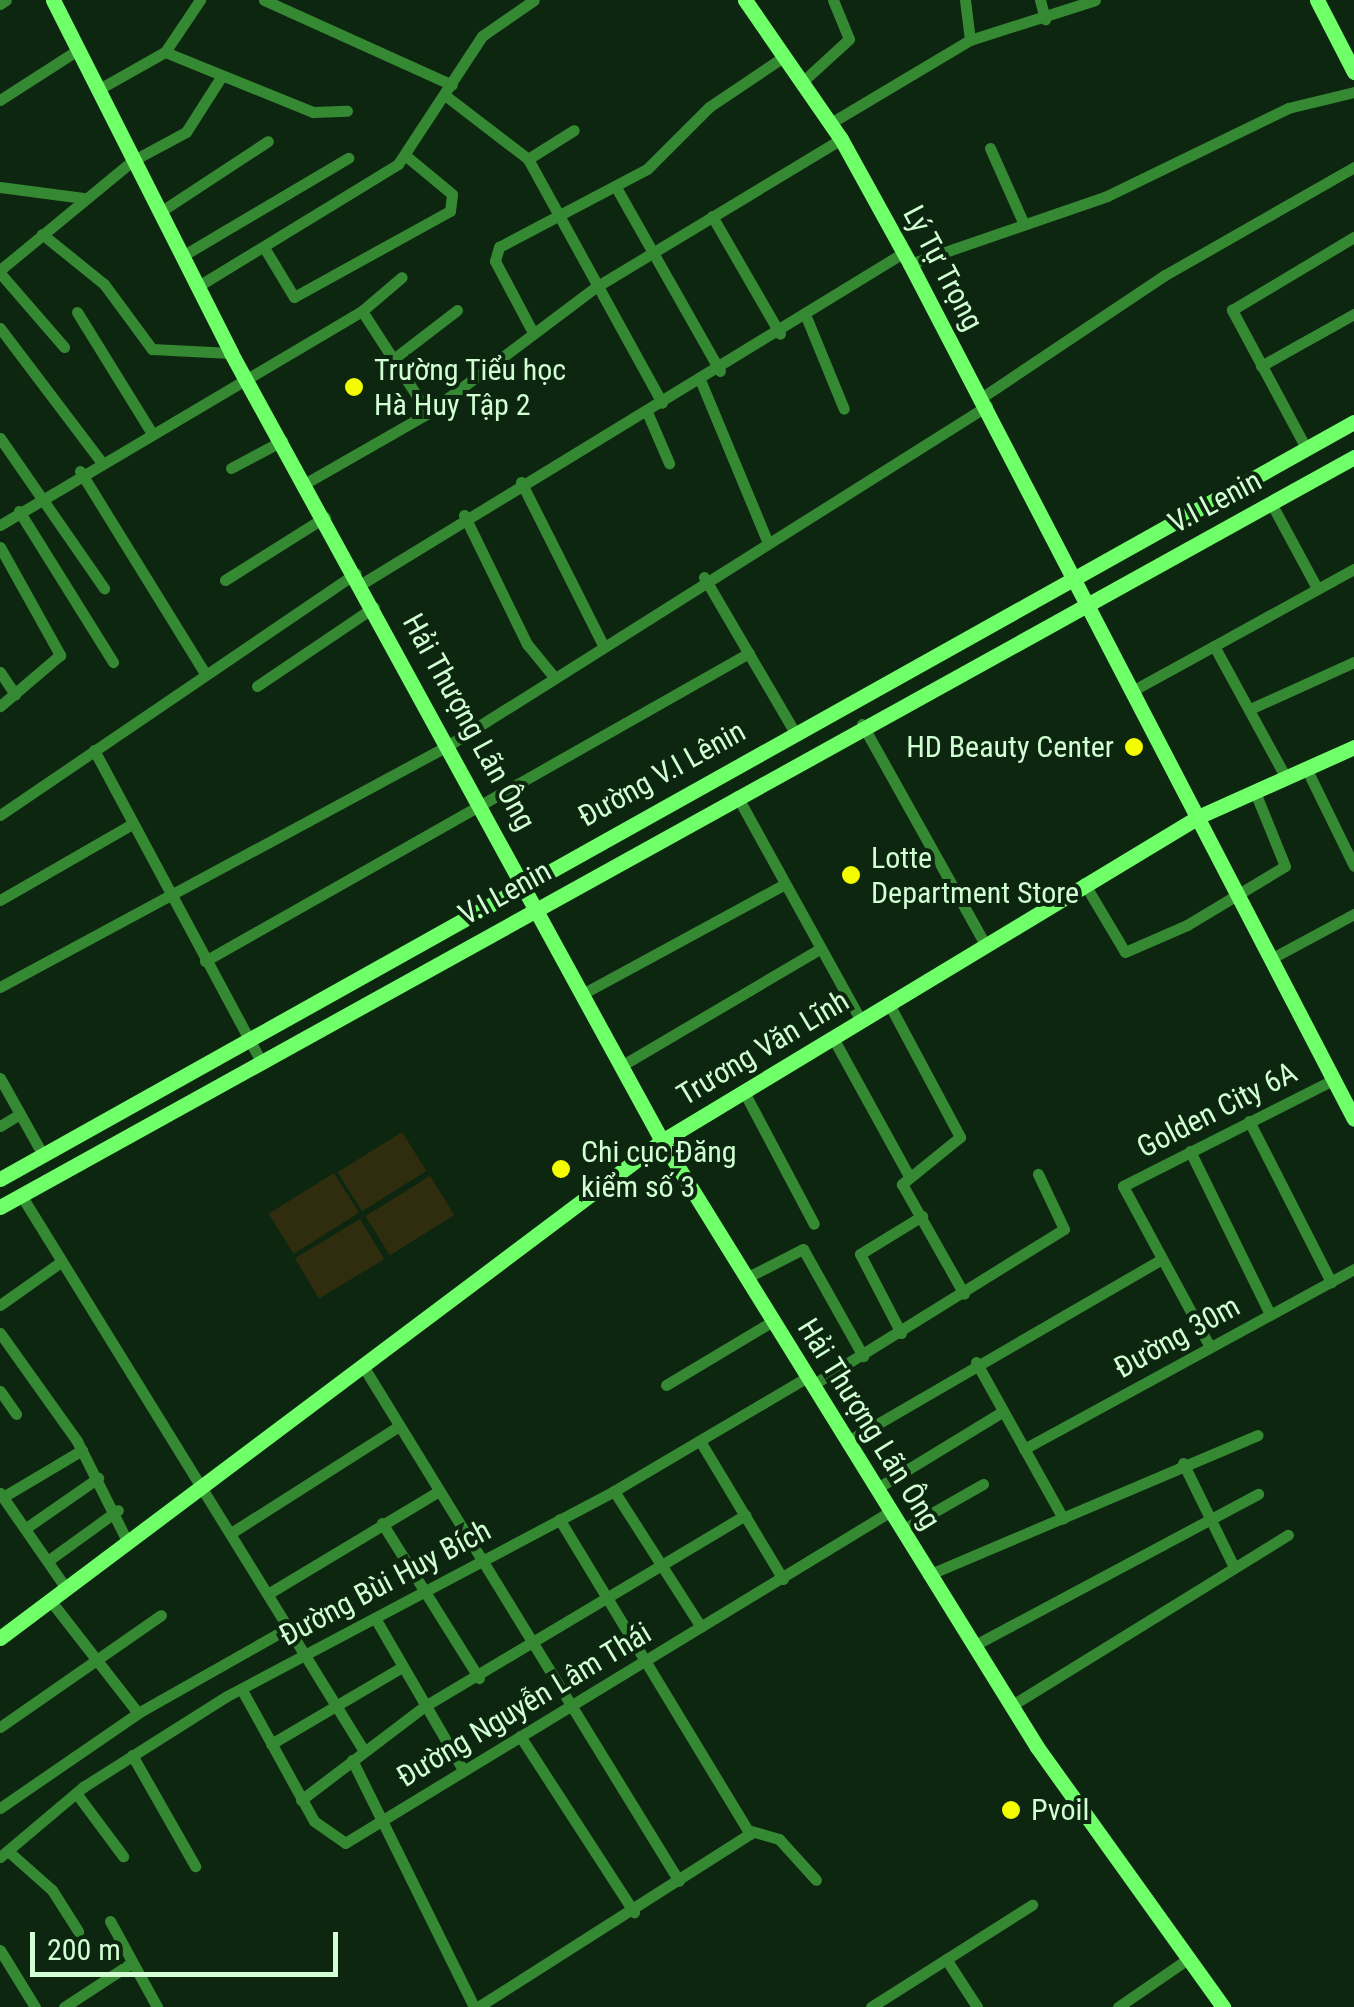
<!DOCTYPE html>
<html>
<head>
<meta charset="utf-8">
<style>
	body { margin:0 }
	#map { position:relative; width:1354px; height:2007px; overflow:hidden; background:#0d260f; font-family:"Roboto Condensed",sans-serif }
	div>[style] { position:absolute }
	.green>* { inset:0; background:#302d0f; transform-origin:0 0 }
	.street>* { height:11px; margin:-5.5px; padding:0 5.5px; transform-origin:5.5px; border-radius:5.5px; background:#368933 }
	.secondary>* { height:15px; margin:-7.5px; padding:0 7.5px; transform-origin:7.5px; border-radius:7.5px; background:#6fff68 }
	.dots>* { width:28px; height:28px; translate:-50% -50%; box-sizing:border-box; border:5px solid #0d260f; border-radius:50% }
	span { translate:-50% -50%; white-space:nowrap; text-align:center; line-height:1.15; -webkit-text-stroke:8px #0d260f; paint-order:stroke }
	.street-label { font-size:30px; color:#d1ffd3 }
	.poi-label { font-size:30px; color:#d1ffd3 }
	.left { translate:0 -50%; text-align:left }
	.right { translate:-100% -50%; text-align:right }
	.scale { position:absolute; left:30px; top:1932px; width:308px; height:45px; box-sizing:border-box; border:5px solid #d1ffd3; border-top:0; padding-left:12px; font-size:30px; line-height:35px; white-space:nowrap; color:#d1ffd3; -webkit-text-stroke:8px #0d260f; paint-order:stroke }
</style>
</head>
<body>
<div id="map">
	<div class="green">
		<div style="left:402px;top:1132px;width:46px;height:76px;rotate:58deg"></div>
		<div style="left:334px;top:1173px;width:47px;height:77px;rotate:58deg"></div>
		<div style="left:430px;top:1176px;width:46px;height:76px;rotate:58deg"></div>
		<div style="left:360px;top:1219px;width:47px;height:76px;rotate:59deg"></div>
	</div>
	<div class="street">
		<div style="left:264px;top:0;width:206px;rotate:24.3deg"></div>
		<div style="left:965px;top:0;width:40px;rotate:82.9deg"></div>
		<div style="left:1040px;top:0;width:20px;rotate:75deg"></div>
		<div style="left:0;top:4px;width:7px;rotate:-34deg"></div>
		<div style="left:165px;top:52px;width:160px;rotate:22.1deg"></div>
		<div style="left:313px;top:112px;width:34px;rotate:-2deg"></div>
		<div style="left:801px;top:83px;width:65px;rotate:-42.5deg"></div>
		<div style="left:849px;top:39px;width:42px;rotate:-112.3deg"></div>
		<div style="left:101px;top:88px;width:73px;rotate:-29.4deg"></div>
		<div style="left:165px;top:52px;width:63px;rotate:-56.1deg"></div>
		<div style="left:446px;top:96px;width:103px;rotate:37.5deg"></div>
		<div style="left:528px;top:159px;width:278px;rotate:61.2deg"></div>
		<div style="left:0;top:100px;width:94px;rotate:-32.8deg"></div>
		<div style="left:829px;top:124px;width:164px;rotate:-30.8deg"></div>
		<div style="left:970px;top:40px;width:131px;rotate:-17.7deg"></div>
		<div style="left:990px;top:148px;width:81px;rotate:66deg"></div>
		<div style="left:528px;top:159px;width:54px;rotate:-32.2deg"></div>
		<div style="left:0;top:187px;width:84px;rotate:7.5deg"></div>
		<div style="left:617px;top:189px;width:209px;rotate:60.5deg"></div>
		<div style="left:160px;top:212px;width:129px;rotate:-33.3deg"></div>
		<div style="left:712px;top:216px;width:136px;rotate:60deg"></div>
		<div style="left:42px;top:234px;width:80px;rotate:38.9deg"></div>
		<div style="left:104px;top:284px;width:81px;rotate:53.6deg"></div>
		<div style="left:152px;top:349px;width:79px;rotate:2.9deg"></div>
		<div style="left:265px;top:249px;width:56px;rotate:58.9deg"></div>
		<div style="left:294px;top:297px;width:178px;rotate:-28.9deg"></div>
		<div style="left:450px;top:211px;width:17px;rotate:-83deg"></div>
		<div style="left:452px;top:194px;width:60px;rotate:-140.4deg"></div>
		<div style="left:184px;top:255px;width:191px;rotate:-30.6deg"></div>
		<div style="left:910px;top:264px;width:208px;rotate:-19deg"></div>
		<div style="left:1107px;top:196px;width:201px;rotate:-25.9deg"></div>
		<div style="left:1288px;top:108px;width:68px;rotate:-13.6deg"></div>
		<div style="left:0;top:270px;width:171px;rotate:-39.5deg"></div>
		<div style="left:132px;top:161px;width:61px;rotate:-28.2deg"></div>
		<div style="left:186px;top:132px;width:65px;rotate:-57.5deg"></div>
		<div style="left:0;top:273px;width:98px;rotate:49.1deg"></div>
		<div style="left:200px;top:285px;width:232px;rotate:-31.4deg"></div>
		<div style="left:398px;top:164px;width:153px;rotate:-56.7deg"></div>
		<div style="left:482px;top:36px;width:63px;rotate:-34.7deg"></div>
		<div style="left:362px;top:311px;width:52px;rotate:-40.4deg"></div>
		<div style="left:77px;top:312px;width:139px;rotate:58.3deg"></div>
		<div style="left:807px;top:319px;width:97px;rotate:67.7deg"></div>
		<div style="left:0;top:328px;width:166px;rotate:52.9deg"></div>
		<div style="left:531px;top:329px;width:77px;rotate:-117.9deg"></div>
		<div style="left:495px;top:261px;width:15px;rotate:-74deg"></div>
		<div style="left:499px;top:247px;width:167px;rotate:-27.8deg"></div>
		<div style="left:647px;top:169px;width:88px;rotate:-45deg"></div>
		<div style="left:709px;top:107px;width:92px;rotate:-33.9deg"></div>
		<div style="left:396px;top:357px;width:77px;rotate:-37.6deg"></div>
		<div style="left:1261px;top:366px;width:107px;rotate:-29.2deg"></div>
		<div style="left:701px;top:382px;width:169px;rotate:67.4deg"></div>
		<div style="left:981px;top:398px;width:221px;rotate:-33.8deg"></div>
		<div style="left:1165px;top:275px;width:218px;rotate:-29.7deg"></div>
		<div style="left:647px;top:412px;width:56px;rotate:66.7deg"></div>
		<div style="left:0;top:438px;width:183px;rotate:55.3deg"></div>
		<div style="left:1306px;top:448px;width:157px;rotate:-118.2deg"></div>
		<div style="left:1232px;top:310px;width:142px;rotate:-30.9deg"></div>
		<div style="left:231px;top:468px;width:58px;rotate:-27.9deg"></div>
		<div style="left:80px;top:471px;width:234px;rotate:58.3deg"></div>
		<div style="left:521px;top:482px;width:180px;rotate:63.3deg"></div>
		<div style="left:306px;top:483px;width:141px;rotate:-29.8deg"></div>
		<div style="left:428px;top:413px;width:210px;rotate:-36.9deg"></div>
		<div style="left:596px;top:287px;width:286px;rotate:-31.1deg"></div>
		<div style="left:1271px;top:503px;width:97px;rotate:61.6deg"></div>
		<div style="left:19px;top:511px;width:178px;rotate:58.1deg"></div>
		<div style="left:464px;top:515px;width:144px;rotate:64deg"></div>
		<div style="left:527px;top:644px;width:43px;rotate:50.7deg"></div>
		<div style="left:0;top:525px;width:421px;rotate:-30.6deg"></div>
		<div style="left:362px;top:311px;width:121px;rotate:57.1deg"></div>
		<div style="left:0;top:547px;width:124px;rotate:60.9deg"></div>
		<div style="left:60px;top:655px;width:79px;rotate:139.6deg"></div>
		<div style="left:704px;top:577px;width:178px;rotate:59.7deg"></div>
		<div style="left:225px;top:580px;width:118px;rotate:-32.2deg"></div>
		<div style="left:363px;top:583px;width:633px;rotate:-31.43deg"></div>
		<div style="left:0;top:672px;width:27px;rotate:56deg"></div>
		<div style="left:257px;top:686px;width:141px;rotate:-34deg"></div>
		<div style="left:1132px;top:691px;width:94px;rotate:-28.8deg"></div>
		<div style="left:1250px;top:709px;width:114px;rotate:-24.3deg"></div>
		<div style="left:862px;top:724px;width:252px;rotate:60.8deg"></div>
		<div style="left:94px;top:750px;width:352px;rotate:61.8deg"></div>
		<div style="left:1306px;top:768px;width:109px;rotate:63.9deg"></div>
		<div style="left:1285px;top:776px;width:148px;rotate:-118.6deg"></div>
		<div style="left:1214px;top:646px;width:160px;rotate:-28.8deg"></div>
		<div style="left:737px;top:796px;width:258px;rotate:61.1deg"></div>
		<div style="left:0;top:815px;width:430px;rotate:-34.2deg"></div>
		<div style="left:1084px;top:883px;width:80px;rotate:59.3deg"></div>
		<div style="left:1125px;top:952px;width:68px;rotate:-23.5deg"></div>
		<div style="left:1187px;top:925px;width:114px;rotate:-31deg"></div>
		<div style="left:1285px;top:866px;width:80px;rotate:-112.1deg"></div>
		<div style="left:0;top:900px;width:152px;rotate:-29.9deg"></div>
		<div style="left:1276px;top:956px;width:89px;rotate:-28.3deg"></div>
		<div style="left:205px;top:961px;width:625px;rotate:-29.52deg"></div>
		<div style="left:0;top:987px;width:510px;rotate:-28.32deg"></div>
		<div style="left:449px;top:745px;width:636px;rotate:-32.22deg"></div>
		<div style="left:586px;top:992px;width:224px;rotate:-28.5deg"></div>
		<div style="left:889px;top:1004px;width:151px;rotate:61.9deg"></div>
		<div style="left:960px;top:1137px;width:75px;rotate:141deg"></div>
		<div style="left:902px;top:1184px;width:126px;rotate:60.6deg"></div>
		<div style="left:833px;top:1038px;width:158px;rotate:61.2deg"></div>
		<div style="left:621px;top:1066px;width:229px;rotate:-30.5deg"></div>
		<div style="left:0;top:1078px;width:88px;rotate:60.8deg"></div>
		<div style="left:744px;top:1092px;width:149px;rotate:62.1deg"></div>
		<div style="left:1249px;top:1121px;width:181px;rotate:63deg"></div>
		<div style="left:0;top:1126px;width:23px;rotate:-31deg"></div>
		<div style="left:1190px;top:1151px;width:182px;rotate:63.9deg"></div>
		<div style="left:21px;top:1195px;width:653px;rotate:58.33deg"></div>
		<div style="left:746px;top:1278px;width:64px;rotate:-27deg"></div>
		<div style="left:803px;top:1249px;width:123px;rotate:60.7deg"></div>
		<div style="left:0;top:1305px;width:71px;rotate:-35.3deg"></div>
		<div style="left:0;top:1333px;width:133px;rotate:54.5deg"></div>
		<div style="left:77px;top:1441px;width:112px;rotate:63.4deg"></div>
		<div style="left:901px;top:1333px;width:89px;rotate:-117.4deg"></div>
		<div style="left:860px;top:1254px;width:73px;rotate:-31.5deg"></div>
		<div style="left:1210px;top:1347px;width:183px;rotate:-118.4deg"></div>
		<div style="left:1123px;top:1186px;width:237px;rotate:-26.8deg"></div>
		<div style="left:976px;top:1362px;width:179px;rotate:60.9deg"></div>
		<div style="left:363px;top:1366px;width:604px;rotate:58.47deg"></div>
		<div style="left:814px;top:1384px;width:294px;rotate:-31.8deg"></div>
		<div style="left:1064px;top:1229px;width:61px;rotate:-115.3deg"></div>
		<div style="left:666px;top:1385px;width:125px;rotate:-30.9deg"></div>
		<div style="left:0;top:1391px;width:28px;rotate:55deg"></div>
		<div style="left:700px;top:1441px;width:161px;rotate:59deg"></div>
		<div style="left:848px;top:1441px;width:363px;rotate:-30.1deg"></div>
		<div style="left:1024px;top:1449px;width:376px;rotate:-28.6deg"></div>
		<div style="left:1183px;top:1463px;width:116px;rotate:63.9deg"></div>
		<div style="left:879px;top:1487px;width:144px;rotate:-31.4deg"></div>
		<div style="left:614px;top:1491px;width:161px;rotate:57.4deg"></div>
		<div style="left:0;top:1493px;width:114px;rotate:55.3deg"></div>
		<div style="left:3px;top:1497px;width:92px;rotate:-30.7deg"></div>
		<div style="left:382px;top:1523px;width:183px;rotate:58deg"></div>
		<div style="left:26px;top:1528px;width:88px;rotate:-34.8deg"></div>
		<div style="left:904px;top:1529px;width:91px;rotate:-29.7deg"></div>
		<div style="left:231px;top:1533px;width:199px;rotate:-32.5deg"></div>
		<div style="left:49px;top:1560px;width:85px;rotate:-35.9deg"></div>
		<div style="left:928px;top:1575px;width:358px;rotate:-23deg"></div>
		<div style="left:271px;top:1592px;width:196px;rotate:-31deg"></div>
		<div style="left:50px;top:1600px;width:143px;rotate:52.1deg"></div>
		<div style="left:375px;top:1618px;width:176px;rotate:59.9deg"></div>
		<div style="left:975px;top:1645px;width:321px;rotate:-28.1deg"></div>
		<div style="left:242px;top:1690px;width:149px;rotate:61.2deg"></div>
		<div style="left:314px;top:1821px;width:38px;rotate:35deg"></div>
		<div style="left:345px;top:1843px;width:639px;rotate:-31.3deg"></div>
		<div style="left:1014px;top:1704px;width:322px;rotate:-31.7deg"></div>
		<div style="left:0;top:1727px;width:196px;rotate:-34.8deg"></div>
		<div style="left:520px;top:1736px;width:210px;rotate:57.1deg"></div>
		<div style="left:271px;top:1744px;width:152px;rotate:-30.4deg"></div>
		<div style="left:132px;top:1755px;width:128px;rotate:60.4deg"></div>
		<div style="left:352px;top:1760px;width:275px;rotate:63.7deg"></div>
		<div style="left:76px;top:1793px;width:79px;rotate:53.3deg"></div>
		<div style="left:301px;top:1800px;width:156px;rotate:-37.2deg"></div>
		<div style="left:425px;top:1706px;width:373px;rotate:-30.8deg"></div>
		<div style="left:0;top:1808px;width:168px;rotate:-34.5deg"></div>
		<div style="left:138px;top:1713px;width:175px;rotate:-29.5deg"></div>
		<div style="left:751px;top:1831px;width:29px;rotate:16deg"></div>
		<div style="left:779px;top:1839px;width:55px;rotate:47.9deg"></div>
		<div style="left:8px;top:1851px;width:59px;rotate:41.6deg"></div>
		<div style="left:52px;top:1890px;width:49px;rotate:57.6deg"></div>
		<div style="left:0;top:1857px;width:109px;rotate:-40.1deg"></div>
		<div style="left:83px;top:1787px;width:170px;rotate:-32.3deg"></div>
		<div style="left:227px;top:1696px;width:438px;rotate:-27.9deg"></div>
		<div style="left:614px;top:1491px;width:226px;rotate:-30.5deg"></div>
		<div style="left:110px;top:1921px;width:98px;rotate:61.3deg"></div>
		<div style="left:0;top:1950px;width:67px;rotate:58.4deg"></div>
		<div style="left:946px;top:1959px;width:57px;rotate:57.1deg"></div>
		<div style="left:64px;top:2007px;width:79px;rotate:-33.1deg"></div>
		<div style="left:478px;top:2007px;width:322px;rotate:-32.5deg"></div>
		<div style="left:750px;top:1834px;width:368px;rotate:-121.2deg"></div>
		<div style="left:871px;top:2007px;width:191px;rotate:-32.4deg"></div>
		<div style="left:1118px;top:2007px;width:86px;rotate:-34.6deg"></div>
	</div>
	<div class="secondary">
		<div style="left:53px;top:0;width:395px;rotate:63.2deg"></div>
		<div style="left:231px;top:353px;width:898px;rotate:61.32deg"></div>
		<div style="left:662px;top:1141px;width:713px;rotate:58.25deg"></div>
		<div style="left:1037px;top:1747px;width:320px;rotate:54.4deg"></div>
		<div style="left:745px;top:0;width:169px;rotate:55.4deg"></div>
		<div style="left:841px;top:139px;width:143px;rotate:61.1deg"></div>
		<div style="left:910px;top:264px;width:963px;rotate:62.56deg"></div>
		<div style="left:1317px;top:0;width:81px;rotate:62.8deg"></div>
		<div style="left:0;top:1179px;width:1551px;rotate:-29.21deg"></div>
		<div style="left:0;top:1207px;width:1548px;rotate:-28.98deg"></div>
		<div style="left:0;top:1638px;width:828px;rotate:-36.9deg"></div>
		<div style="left:662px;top:1141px;width:629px;rotate:-31.14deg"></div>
		<div style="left:1200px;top:816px;width:169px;rotate:-24.1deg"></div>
	</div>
	<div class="dots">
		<div style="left:354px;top:387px;background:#f4fc00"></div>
		<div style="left:1134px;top:747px;background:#f4fc00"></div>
		<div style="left:851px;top:875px;background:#f4fc00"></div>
		<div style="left:561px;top:1169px;background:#f4fc00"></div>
		<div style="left:1011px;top:1810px;background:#f4fc00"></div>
	</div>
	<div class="street-label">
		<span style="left:943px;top:268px;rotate:62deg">Lý Tự Trọng</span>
		<span style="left:1215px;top:502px;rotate:-28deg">V.I Lenin</span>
		<span style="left:469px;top:722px;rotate:61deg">Hải Thượng Lãn Ông</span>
		<span style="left:662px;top:774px;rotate:-29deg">Đường V.I Lênin</span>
		<span style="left:505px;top:893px;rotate:-29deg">V.I Lenin</span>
		<span style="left:763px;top:1048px;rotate:-31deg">Trương Văn Lĩnh</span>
		<span style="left:1217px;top:1110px;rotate:-27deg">Golden City 6A</span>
		<span style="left:1177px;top:1337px;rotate:-29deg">Đường 30m</span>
		<span style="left:869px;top:1424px;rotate:58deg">Hải Thượng Lãn Ông</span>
		<span style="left:385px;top:1583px;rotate:-28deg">Đường Bùi Huy Bích</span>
		<span style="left:524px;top:1705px;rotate:-31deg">Đường Nguyễn Lâm Thái</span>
	</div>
	<div class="poi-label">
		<span class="left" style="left:374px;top:387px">Trường Tiểu học<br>Hà Huy Tập 2</span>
		<span class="right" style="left:1114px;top:747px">HD Beauty Center</span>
		<span class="left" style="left:871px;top:875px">Lotte<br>Department Store</span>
		<span class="left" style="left:581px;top:1169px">Chi cục Đăng<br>kiểm số 3</span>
		<span class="left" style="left:1031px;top:1810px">Pvoil</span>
	</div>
	<div class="scale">200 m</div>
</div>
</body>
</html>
